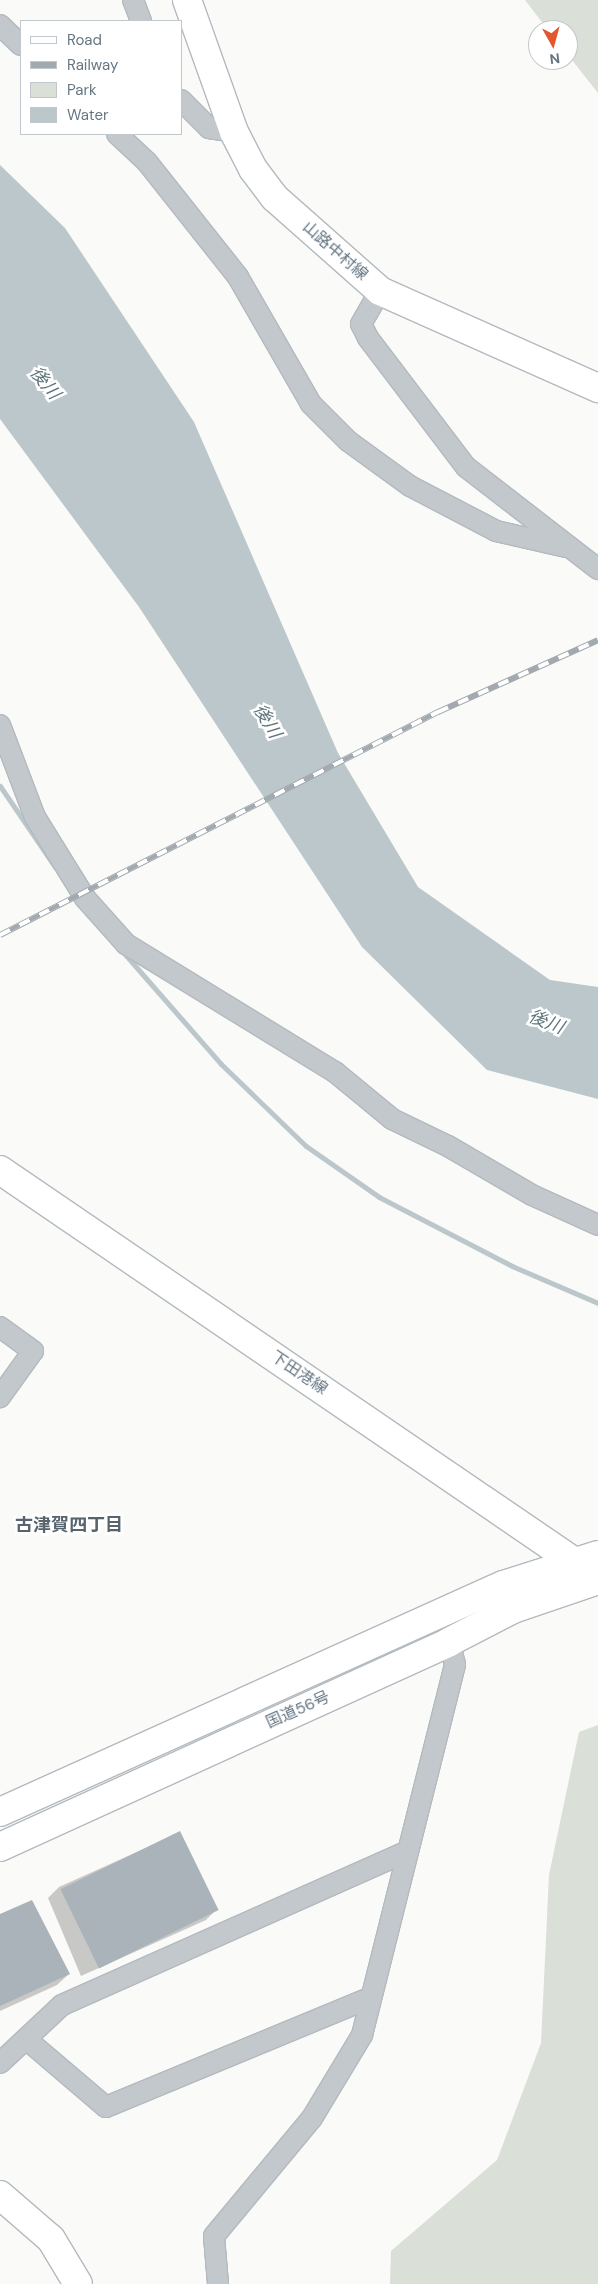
<!DOCTYPE html>
<html>
<head>
<meta charset="utf-8">
<style>
	body { margin:0 }
	#map { position:relative; width:598px; height:2284px; overflow:hidden; background:#fafaf8; font-family:"DM Sans","Noto Sans JP",sans-serif }
	div>[style] { position:absolute }
	.green>* { inset:0; background:#dadfd7 }
	.water>* { inset:0; background:#bbc7cb }
	.shadow>* { inset:0; background:#0003 }
	.stream>* { height:5px; margin:-2.5px; padding:0 2.5px; transform-origin:2.5px; border-radius:2.5px; background:#bbc7cb }
	.building>* { inset:0; background:#aab3b9; transform-origin:0 0 }
	.roads { filter:drop-shadow(1px 0 #b3babf) drop-shadow(-1px 0 #b3babf) drop-shadow(0 1px #b3babf) drop-shadow(0 -1px #b3babf) }
	.street>* { height:20px; margin:-10px; padding:0 10px; transform-origin:10px; border-radius:10px; background:#c3c8cc }
	.secondary>* { height:28px; margin:-14px; padding:0 14px; transform-origin:14px; border-radius:14px; background:#fff }
	.primary>* { height:28px; margin:-14px; padding:0 14px; transform-origin:14px; border-radius:14px; background:#fff }
	.highway>* { height:28px; margin:-14px; padding:0 14px; transform-origin:14px; border-radius:14px; background:#fff }
	.rail>* { height:5.5px; margin-top:-2.75px; transform-origin:0; background:repeating-linear-gradient(90deg,#fff 0 11px,#a2aab0 0 22px); box-sizing:border-box; border-block:1px solid #a2aab0 }
	span { translate:-50% -50%; white-space:nowrap; text-align:center; line-height:1.15; -webkit-text-stroke:5px #fff; paint-order:stroke }
	.street-label { font-size:16px; color:#657683 }
	.water-label { font-size:18px; color:#60757c; font-style:italic }
	.neighbourhood-label { font-size:18px; color:#57646e; font-weight:700 }
	.legend { position:absolute; left:20px; top:20px; width:162px; height:115px; box-sizing:border-box; background:#fff; border:1px solid #c1c8cd; margin:0; padding:6px 9px; list-style:none; font-size:15px; color:#657683 }
	.legend li { display:flex; align-items:center; gap:10px; height:25px }
	.legend b { width:25px; border:1px solid #c1c8cd }
	.north { position:absolute; left:528px; top:20px; width:50px; height:50px; box-sizing:border-box; background:#fff; border:1px solid #c1c8cd; border-radius:50%; rotate:173deg; font-size:14px; font-weight:700; line-height:20px; text-align:center; color:#657683 }
	.north::after { content:''; display:block; margin:auto; width:18px; height:22px; background:#e4572e; clip-path:polygon(50% 0,100% 100%,50% 72%,0 100%) }
</style>
</head>
<body>
<div id="map">
	<div class="green">
		<div style="clip-path:polygon(525px 0,598px 0,598px 93px,568px 55px,568px 30px,548px 30px)"></div>
		<div style="clip-path:polygon(598px 1725px,598px 2284px,390px 2284px,391px 2251px,497px 2160px,541px 2043px,549px 1875px,579px 1732px)"></div>
	</div>
	<div class="water">
		<div style="clip-path:polygon(0 165px,65px 228px,194px 422px,338px 753px,418px 887px,550px 980px,598px 987px,598px 1099px,487px 1070px,362px 947px,139px 607px,0 419px)"></div>
	</div>
	<div class="shadow">
		<div style="clip-path:polygon(179px 1833px,217px 1909px,206px 1920px,81px 1976px,48px 1898px,59px 1887px)"></div>
		<div style="clip-path:polygon(0 1915px,69px 1974px,57px 1985px,0 2011px)"></div>
	</div>
	<div class="stream">
		<div style="left:0;top:786px;width:98px;rotate:55.8deg"></div>
		<div style="left:123px;top:952px;width:149px;rotate:48.8deg"></div>
		<div style="left:221px;top:1064px;width:118px;rotate:44deg"></div>
		<div style="left:306px;top:1146px;width:89px;rotate:34.9deg"></div>
		<div style="left:379px;top:1197px;width:150px;rotate:27.4deg"></div>
		<div style="left:512px;top:1266px;width:94px;rotate:23.3deg"></div>
	</div>
	<div class="building">
		<div style="left:180px;top:1831px;width:88px;height:133px;rotate:64deg"></div>
		<div style="clip-path:polygon(32px 1900px,70px 1974px,0 2006px,0 1914px)"></div>
	</div>
	<div class="roads">
		<div class="street">
			<div style="left:133px;top:0;width:22px;rotate:69deg"></div>
			<div style="left:0;top:25px;width:29px;rotate:44deg"></div>
			<div style="left:181px;top:100px;width:40px;rotate:45deg"></div>
			<div style="left:209px;top:128px;width:25px;rotate:9deg"></div>
			<div style="left:117px;top:134px;width:41px;rotate:43deg"></div>
			<div style="left:147px;top:162px;width:147px;rotate:51.6deg"></div>
			<div style="left:238px;top:277px;width:146px;rotate:60.1deg"></div>
			<div style="left:311px;top:404px;width:52px;rotate:45deg"></div>
			<div style="left:348px;top:441px;width:77px;rotate:36deg"></div>
			<div style="left:410px;top:486px;width:97px;rotate:27.6deg"></div>
			<div style="left:496px;top:531px;width:72px;rotate:12.9deg"></div>
			<div style="left:380px;top:291px;width:38px;rotate:120deg"></div>
			<div style="left:361px;top:324px;width:16px;rotate:63deg"></div>
			<div style="left:368px;top:338px;width:162px;rotate:52.8deg"></div>
			<div style="left:466px;top:467px;width:167px;rotate:37.7deg"></div>
			<div style="left:0;top:725px;width:98px;rotate:69.2deg"></div>
			<div style="left:35px;top:817px;width:95px;rotate:58.3deg"></div>
			<div style="left:85px;top:898px;width:62px;rotate:48.3deg"></div>
			<div style="left:126px;top:944px;width:245px;rotate:31.5deg"></div>
			<div style="left:335px;top:1072px;width:74px;rotate:39.5deg"></div>
			<div style="left:392px;top:1119px;width:62px;rotate:25.7deg"></div>
			<div style="left:448px;top:1146px;width:97px;rotate:30.3deg"></div>
			<div style="left:532px;top:1195px;width:72px;rotate:24.4deg"></div>
			<div style="left:0;top:1327px;width:41px;rotate:36deg"></div>
			<div style="left:33px;top:1351px;width:57px;rotate:125.7deg"></div>
			<div style="left:26px;top:2039px;width:105px;rotate:40.4deg"></div>
			<div style="left:106px;top:2107px;width:287px;rotate:-22.5deg"></div>
			<div style="left:0;top:2063px;width:85px;rotate:-43.1deg"></div>
			<div style="left:62px;top:2005px;width:379px;rotate:-24deg"></div>
			<div style="left:218px;top:2284px;width:48px;rotate:-94.8deg"></div>
			<div style="left:214px;top:2236px;width:153px;rotate:-50.3deg"></div>
			<div style="left:312px;top:2118px;width:97px;rotate:-58.9deg"></div>
			<div style="left:362px;top:2035px;width:382px;rotate:-75.9deg"></div>
			<div style="left:455px;top:1664px;width:23px;rotate:-105deg"></div>
		</div>
		<div class="secondary">
			<div style="left:187px;top:0;width:140px;rotate:70.4deg"></div>
			<div style="left:234px;top:132px;width:42px;rotate:62.8deg"></div>
			<div style="left:253px;top:169px;width:36px;rotate:53deg"></div>
			<div style="left:275px;top:198px;width:140px;rotate:41.5deg"></div>
			<div style="left:380px;top:291px;width:239px;rotate:24deg"></div>
			<div style="left:0;top:2195px;width:67px;rotate:40.8deg"></div>
			<div style="left:51px;top:2239px;width:52px;rotate:59deg"></div>
		</div>
		<div class="primary">
			<div style="left:0;top:1170px;width:717px;rotate:34.31deg"></div>
		</div>
		<div class="highway">
			<div style="left:0;top:1812px;width:552px;rotate:-24.29deg"></div>
			<div style="left:503px;top:1585px;width:100px;rotate:-17.5deg"></div>
			<div style="left:0;top:1847px;width:494px;rotate:-24.5deg"></div>
			<div style="left:449px;top:1642px;width:72px;rotate:-27.3deg"></div>
			<div style="left:513px;top:1609px;width:90px;rotate:-18.8deg"></div>
		</div>
	</div>
	<div class="rail">
		<div style="left:0;top:935px;width:492px;rotate:-27deg"></div>
		<div style="left:438px;top:712px;width:175px;rotate:-24.2deg"></div>
	</div>
	<div class="street-label">
		<span style="left:335px;top:251px;rotate:41deg">山路中村線</span>
		<span style="left:299px;top:1373px;rotate:34deg">下田港線</span>
		<span style="left:298px;top:1710px;rotate:-24deg">国道56号</span>
	</div>
	<div class="water-label">
		<span style="left:45px;top:383px;rotate:51deg">後川</span>
		<span style="left:267px;top:721px;rotate:59deg">後川</span>
		<span style="left:546px;top:1022px;rotate:21deg">後川</span>
	</div>
	<div class="neighbourhood-label">
		<span style="left:69px;top:1525px">古津賀四丁目</span>
	</div>
	<ul class="legend">
	<li><b style="height:6px;background:#fff"></b>Road</li>
	<li><b style="height:6px;background:#a2aab0"></b>Railway</li>
	<li><b style="height:14px;background:#dadfd7"></b>Park</li>
	<li><b style="height:14px;background:#bbc7cb"></b>Water</li>
	</ul>
	<div class="north">N</div>
</div>
</body>
</html>
